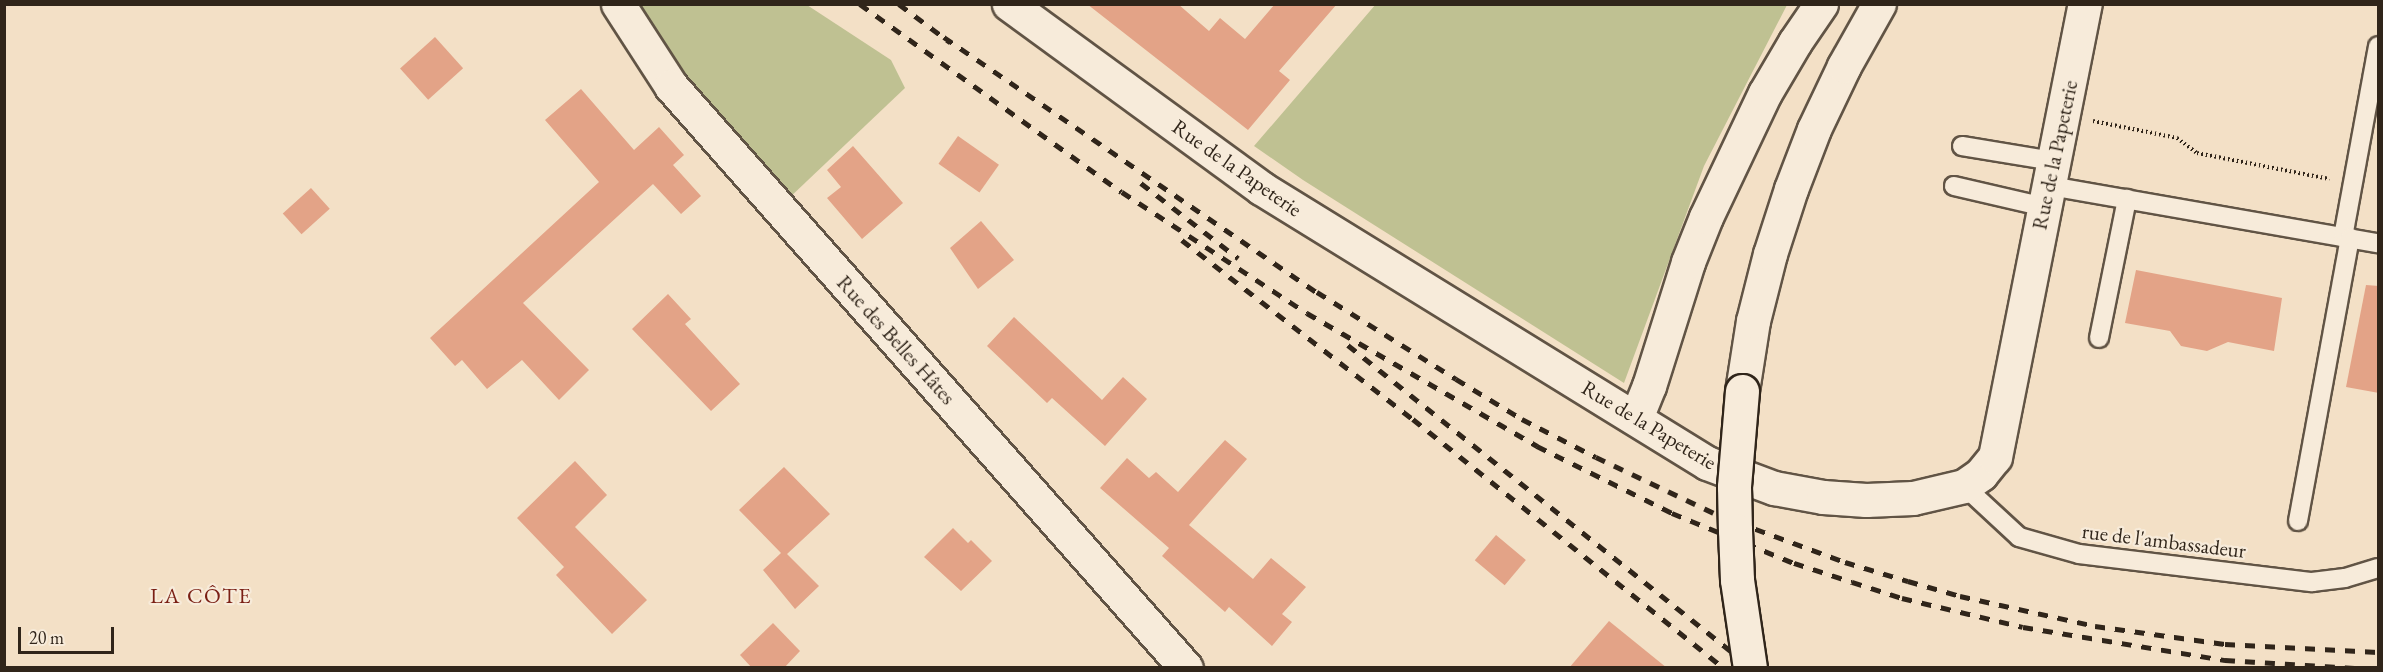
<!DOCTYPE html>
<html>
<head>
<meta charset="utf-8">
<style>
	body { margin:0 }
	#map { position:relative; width:2383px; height:672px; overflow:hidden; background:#f3e0c6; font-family:"EB Garamond",serif }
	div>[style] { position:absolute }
	.green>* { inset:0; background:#bfc192 }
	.building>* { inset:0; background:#e3a387; transform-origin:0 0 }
	.path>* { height:4px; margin-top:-2px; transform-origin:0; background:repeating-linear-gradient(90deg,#30251a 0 1.5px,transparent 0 4.5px) }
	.roads { filter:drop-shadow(2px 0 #615445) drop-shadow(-2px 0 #615445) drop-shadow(0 2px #615445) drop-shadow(0 -2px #615445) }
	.service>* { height:18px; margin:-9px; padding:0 9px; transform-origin:9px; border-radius:9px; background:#f7ebda }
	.minor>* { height:33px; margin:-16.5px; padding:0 16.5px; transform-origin:16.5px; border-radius:16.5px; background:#f7ebda }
	.secondary>* { height:33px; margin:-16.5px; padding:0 16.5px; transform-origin:16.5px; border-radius:16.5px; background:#f7ebda }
	.rail>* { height:4.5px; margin-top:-2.25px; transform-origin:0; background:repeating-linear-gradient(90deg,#30251a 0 10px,transparent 0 20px) }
	.bridges { filter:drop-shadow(2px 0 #30251a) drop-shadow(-2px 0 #30251a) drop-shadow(0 2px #30251a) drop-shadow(0 -2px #30251a) }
	.secondary-bridge>* { height:33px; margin:-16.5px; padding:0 16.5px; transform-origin:16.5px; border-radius:16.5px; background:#f7ebda }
	span { translate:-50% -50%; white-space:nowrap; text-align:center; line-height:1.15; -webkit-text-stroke:4.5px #f7ebda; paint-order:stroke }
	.street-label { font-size:21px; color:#30251a }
	.neighbourhood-label { font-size:22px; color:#7a1f14; letter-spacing:1.5px }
	.frame { position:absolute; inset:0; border:6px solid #30251a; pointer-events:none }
	.scale { position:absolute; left:18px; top:627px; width:96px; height:27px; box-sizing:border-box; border:3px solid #30251a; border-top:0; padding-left:8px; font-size:18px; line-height:21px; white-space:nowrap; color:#30251a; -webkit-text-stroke:4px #f7ebda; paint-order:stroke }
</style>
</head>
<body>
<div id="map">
	<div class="green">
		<div style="clip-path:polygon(1376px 4px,1787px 5px,1704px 166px,1624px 383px,1303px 180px,1254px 146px)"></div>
		<div style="clip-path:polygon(635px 5px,807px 5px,891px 60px,905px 88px,787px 200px,669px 58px)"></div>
	</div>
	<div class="building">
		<div style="clip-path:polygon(1087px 4px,1178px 4px,1209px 31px,1220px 18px,1245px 39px,1275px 4px,1337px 4px,1279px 71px,1290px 80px,1248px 130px)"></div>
		<div style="left:435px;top:37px;width:42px;height:47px;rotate:48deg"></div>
		<div style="clip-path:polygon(581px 89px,634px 150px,659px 127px,684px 155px,673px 165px,701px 196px,681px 214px,653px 184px,523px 303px,589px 370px,559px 400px,522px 360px,487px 389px,462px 360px,455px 366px,430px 338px,599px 182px,545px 120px)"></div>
		<div style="left:958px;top:136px;width:50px;height:34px;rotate:35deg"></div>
		<div style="clip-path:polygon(853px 146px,903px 203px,862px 239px,827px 198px,841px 187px,827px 170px)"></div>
		<div style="left:311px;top:188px;width:28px;height:38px;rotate:48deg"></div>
		<div style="clip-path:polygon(981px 221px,1014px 260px,978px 289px,950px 248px)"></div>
		<div style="clip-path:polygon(2136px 270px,2282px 298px,2274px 351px,2228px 342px,2207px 351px,2181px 346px,2170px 331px,2125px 323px)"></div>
		<div style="clip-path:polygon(2366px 285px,2379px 286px,2379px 393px,2346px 387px)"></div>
		<div style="clip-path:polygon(668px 294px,691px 319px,685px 324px,740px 384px,711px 411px,632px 329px)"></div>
		<div style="clip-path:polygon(1014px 317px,1102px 400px,1123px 377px,1147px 399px,1105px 446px,1052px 398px,1047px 403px,987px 346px)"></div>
		<div style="clip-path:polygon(1225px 440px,1247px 459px,1189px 525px,1253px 579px,1271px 558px,1306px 587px,1282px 614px,1292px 622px,1272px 646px,1229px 607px,1225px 612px,1162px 556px,1169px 548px,1100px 488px,1127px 458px,1149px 478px,1156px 472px,1178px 492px)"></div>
		<div style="clip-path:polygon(575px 461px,607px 495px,575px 527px,647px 600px,612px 634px,556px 575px,564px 567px,517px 518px)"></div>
		<div style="clip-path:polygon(784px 467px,830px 514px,787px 554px,819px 586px,795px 609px,763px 570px,781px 553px,739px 510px)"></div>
		<div style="clip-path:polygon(953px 528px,968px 543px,971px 540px,992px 561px,961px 591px,924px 557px)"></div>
		<div style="left:1496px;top:535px;width:39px;height:33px;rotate:40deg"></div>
		<div style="clip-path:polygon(1609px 621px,1667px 668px,1569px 668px)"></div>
		<div style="clip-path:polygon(773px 623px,800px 651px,784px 668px,752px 668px,740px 655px)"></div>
	</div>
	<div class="path">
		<div style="left:2093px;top:121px;width:86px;rotate:11.4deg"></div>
		<div style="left:2177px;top:138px;width:25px;rotate:37deg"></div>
		<div style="left:2197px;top:153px;width:135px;rotate:11.1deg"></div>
	</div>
	<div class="roads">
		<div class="service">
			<div style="left:1962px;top:146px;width:93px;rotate:9.3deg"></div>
			<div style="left:1954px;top:186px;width:92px;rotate:13.1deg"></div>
			<div style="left:2050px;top:186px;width:333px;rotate:9.9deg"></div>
			<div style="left:2343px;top:237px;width:194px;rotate:-79.6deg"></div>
			<div style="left:2099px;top:338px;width:142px;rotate:-78.6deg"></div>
			<div style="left:1964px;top:486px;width:75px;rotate:42.8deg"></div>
			<div style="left:2019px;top:537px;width:62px;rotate:15.8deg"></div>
			<div style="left:2079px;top:554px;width:235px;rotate:6.9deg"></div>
			<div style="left:2312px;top:582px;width:33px;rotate:-7deg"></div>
			<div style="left:2345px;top:578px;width:34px;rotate:-17deg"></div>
			<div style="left:2298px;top:521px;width:288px;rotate:-79.6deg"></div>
		</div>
		<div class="minor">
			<div style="left:618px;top:4px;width:98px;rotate:57.1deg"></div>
			<div style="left:671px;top:86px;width:777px;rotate:48.5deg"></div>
			<div style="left:1009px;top:4px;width:312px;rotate:36.1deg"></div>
			<div style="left:1261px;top:188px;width:524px;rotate:31.66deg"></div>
			<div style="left:1707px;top:463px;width:72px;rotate:20.5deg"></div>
			<div style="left:1774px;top:488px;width:50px;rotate:10.4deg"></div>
			<div style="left:1823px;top:497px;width:43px;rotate:4deg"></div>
			<div style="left:1866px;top:500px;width:47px;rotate:-2.4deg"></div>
			<div style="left:1913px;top:498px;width:52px;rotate:-13.2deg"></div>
			<div style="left:1964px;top:486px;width:21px;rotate:-35deg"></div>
			<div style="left:1981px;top:474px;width:22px;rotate:-51deg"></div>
			<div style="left:1995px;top:457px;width:462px;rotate:-78.8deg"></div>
			<div style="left:1636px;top:418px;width:35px;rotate:-68deg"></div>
			<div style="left:1649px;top:386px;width:130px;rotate:-72.5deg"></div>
			<div style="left:1688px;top:262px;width:48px;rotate:-68.2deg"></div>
			<div style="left:1706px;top:217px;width:137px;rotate:-64.6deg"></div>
			<div style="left:1765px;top:93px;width:59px;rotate:-59.5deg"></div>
			<div style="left:1795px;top:42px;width:46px;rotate:-55.6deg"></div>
		</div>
		<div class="secondary">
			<div style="left:1742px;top:391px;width:71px;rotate:-81.1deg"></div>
			<div style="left:1753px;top:321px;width:69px;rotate:-75.8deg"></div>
			<div style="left:1770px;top:254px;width:68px;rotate:-72.1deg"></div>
			<div style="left:1791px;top:189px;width:64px;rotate:-69deg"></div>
			<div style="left:1814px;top:129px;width:70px;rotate:-64.5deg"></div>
			<div style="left:1844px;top:66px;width:71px;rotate:-60.6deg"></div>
		</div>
	</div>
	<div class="rail">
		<div style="left:860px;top:4px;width:322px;rotate:35.7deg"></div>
		<div style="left:1122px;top:192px;width:221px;rotate:33.2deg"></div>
		<div style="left:1307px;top:313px;width:266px;rotate:30deg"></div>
		<div style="left:1537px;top:446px;width:151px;rotate:26.4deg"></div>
		<div style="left:1672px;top:513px;width:132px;rotate:22.3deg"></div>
		<div style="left:1794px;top:563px;width:61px;rotate:18.1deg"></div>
		<div style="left:1852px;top:582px;width:52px;rotate:17.7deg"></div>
		<div style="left:1902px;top:598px;width:124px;rotate:13.5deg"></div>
		<div style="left:2023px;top:627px;width:205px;rotate:9.3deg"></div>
		<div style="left:2225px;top:660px;width:130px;rotate:3.5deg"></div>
		<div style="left:899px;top:4px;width:64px;rotate:36.7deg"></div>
		<div style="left:944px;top:37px;width:452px;rotate:34.4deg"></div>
		<div style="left:1317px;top:292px;width:164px;rotate:32deg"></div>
		<div style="left:1456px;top:379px;width:77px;rotate:31.2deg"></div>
		<div style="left:1522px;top:419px;width:83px;rotate:27.2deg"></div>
		<div style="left:1596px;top:457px;width:135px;rotate:25.4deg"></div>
		<div style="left:1718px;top:515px;width:135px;rotate:20.3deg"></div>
		<div style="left:1845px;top:562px;width:66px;rotate:16.8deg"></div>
		<div style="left:1908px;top:581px;width:54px;rotate:16.1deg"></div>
		<div style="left:1960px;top:596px;width:138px;rotate:12.5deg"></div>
		<div style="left:2095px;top:626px;width:131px;rotate:7.9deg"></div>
		<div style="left:2225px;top:644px;width:153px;rotate:3deg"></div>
		<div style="left:1141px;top:183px;width:123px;rotate:37.7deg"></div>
		<div style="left:1182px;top:240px;width:292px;rotate:37.8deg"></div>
		<div style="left:1413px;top:419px;width:398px;rotate:38.7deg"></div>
		<div style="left:1348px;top:345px;width:517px;rotate:38.64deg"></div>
	</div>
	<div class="bridges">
		<div class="secondary-bridge">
			<div style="left:1742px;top:391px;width:96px;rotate:94.8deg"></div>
			<div style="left:1734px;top:487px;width:43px;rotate:88.7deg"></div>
			<div style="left:1735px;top:530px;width:50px;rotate:87.7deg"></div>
			<div style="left:1737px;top:580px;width:89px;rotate:81.6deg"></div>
		</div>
	</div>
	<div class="street-label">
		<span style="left:2055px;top:155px;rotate:-78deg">Rue de la Papeterie</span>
		<span style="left:1237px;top:168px;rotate:35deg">Rue de la Papeterie</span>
		<span style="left:896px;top:340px;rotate:48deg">Rue des Belles Hâtes</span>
		<span style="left:1649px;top:425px;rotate:31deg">Rue de la Papeterie</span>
		<span style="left:2164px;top:541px;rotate:7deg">rue de l'ambassadeur</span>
	</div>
	<div class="neighbourhood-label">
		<span style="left:201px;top:596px">LA CÔTE</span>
	</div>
	<div class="frame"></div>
	<div class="scale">20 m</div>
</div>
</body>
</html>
